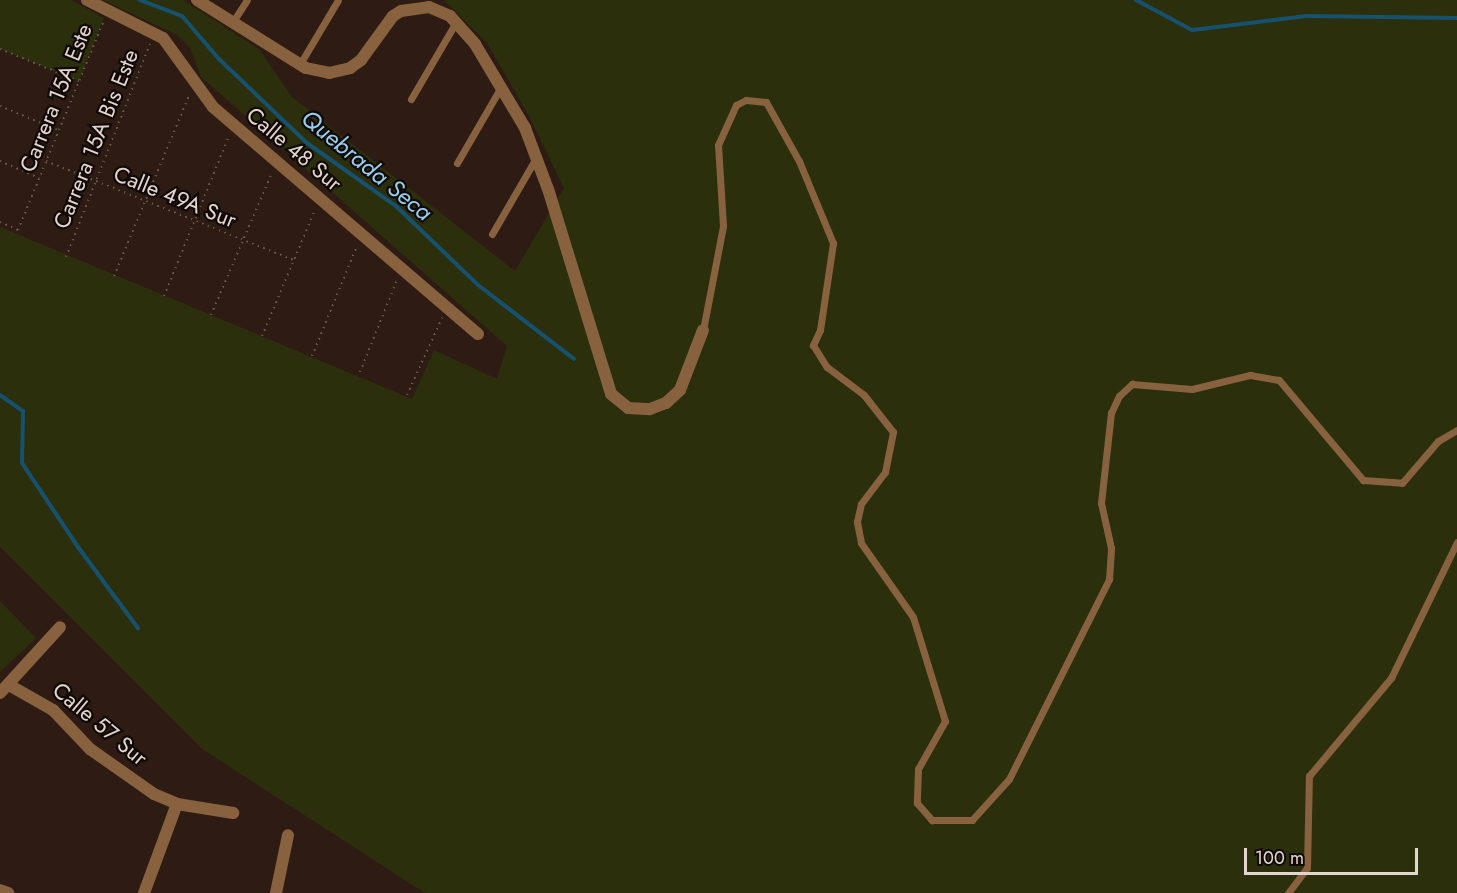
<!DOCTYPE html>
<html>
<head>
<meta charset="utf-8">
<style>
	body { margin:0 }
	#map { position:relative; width:1457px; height:893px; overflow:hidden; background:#2e1c14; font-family:Jost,sans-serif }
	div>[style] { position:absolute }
	.green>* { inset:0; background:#2c2f0b }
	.stream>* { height:4px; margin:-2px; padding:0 2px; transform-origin:2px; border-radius:2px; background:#16516f }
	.path>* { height:2px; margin-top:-1px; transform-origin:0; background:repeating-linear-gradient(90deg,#66564e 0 1.5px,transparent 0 6px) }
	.lane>* { height:7px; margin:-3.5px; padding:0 3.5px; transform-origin:3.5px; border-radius:3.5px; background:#88623f }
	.street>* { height:12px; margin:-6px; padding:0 6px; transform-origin:6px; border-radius:6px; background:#88623f }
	span { translate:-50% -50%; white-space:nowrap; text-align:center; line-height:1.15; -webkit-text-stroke:4.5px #110906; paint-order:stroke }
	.street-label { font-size:22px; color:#e3d6d1 }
	.water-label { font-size:24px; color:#96cff2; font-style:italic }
	.scale { position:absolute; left:1244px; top:848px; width:174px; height:27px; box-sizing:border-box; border:3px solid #e3d6d1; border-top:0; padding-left:8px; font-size:18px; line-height:21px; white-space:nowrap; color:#e3d6d1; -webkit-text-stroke:4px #110906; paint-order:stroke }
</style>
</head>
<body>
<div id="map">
	<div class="green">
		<div style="clip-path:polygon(0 0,71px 0,104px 18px,79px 81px,0 49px)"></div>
		<div style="clip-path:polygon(103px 0,183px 0,259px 49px,292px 97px,515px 271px,564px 188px,529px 116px,487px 43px,444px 0,1457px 0,1457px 893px,425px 893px,202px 749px,0 547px,0 227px,412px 399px,434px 350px,497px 379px,507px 346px,201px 77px,190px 48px,177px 35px)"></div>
		<div style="clip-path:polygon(0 601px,36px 638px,0 672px)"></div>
	</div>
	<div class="stream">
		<div style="left:140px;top:0;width:45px;rotate:20.9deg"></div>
		<div style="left:182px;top:16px;width:57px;rotate:49.3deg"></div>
		<div style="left:219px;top:59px;width:122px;rotate:43.7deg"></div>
		<div style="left:307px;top:143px;width:110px;rotate:35.4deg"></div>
		<div style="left:397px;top:207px;width:112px;rotate:43.9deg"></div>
		<div style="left:478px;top:285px;width:121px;rotate:37.6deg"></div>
		<div style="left:1136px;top:0;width:64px;rotate:28.2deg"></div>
		<div style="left:1192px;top:30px;width:115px;rotate:-7deg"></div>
		<div style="left:1306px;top:16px;width:151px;rotate:0.8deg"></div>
		<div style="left:0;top:395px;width:28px;rotate:35deg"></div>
		<div style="left:23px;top:411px;width:52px;rotate:91.1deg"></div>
		<div style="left:22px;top:463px;width:101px;rotate:56.3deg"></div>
		<div style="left:78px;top:547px;width:101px;rotate:53.5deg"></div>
	</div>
	<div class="path">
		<div style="left:0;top:49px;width:85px;rotate:22.1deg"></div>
		<div style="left:0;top:106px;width:63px;rotate:22.5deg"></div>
		<div style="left:0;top:161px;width:43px;rotate:23.6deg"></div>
		<div style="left:46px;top:161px;width:266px;rotate:21.8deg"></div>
		<div style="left:0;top:222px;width:20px;rotate:24deg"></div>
		<div style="left:18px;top:230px;width:227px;rotate:-67.7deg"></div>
		<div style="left:66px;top:257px;width:229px;rotate:-68.5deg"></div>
		<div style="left:114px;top:276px;width:198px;rotate:-67.4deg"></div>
		<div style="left:164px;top:296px;width:173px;rotate:-67.9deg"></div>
		<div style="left:211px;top:315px;width:155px;rotate:-66.8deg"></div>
		<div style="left:262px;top:336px;width:137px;rotate:-67.2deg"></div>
		<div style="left:312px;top:356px;width:119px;rotate:-67.8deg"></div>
		<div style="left:360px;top:372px;width:99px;rotate:-68.1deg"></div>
		<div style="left:407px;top:395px;width:85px;rotate:-65.6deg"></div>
	</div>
	<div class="lane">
		<div style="left:232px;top:23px;width:27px;rotate:-57deg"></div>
		<div style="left:300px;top:64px;width:74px;rotate:-59.3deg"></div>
		<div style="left:411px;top:99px;width:89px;rotate:-59.7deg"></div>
		<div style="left:457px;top:163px;width:88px;rotate:-59.9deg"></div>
		<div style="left:492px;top:234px;width:88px;rotate:-59.9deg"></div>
		<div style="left:703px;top:330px;width:106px;rotate:-79.1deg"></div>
		<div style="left:723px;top:226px;width:81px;rotate:-93.5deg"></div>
		<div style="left:718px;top:145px;width:44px;rotate:-65.8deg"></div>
		<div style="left:736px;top:105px;width:11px;rotate:-27deg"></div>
		<div style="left:746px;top:100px;width:20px;rotate:6deg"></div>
		<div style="left:766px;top:102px;width:68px;rotate:60.8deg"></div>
		<div style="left:799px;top:161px;width:89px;rotate:67.5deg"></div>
		<div style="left:833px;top:243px;width:88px;rotate:98.5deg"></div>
		<div style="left:820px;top:330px;width:17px;rotate:115deg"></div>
		<div style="left:813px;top:345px;width:26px;rotate:58deg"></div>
		<div style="left:827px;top:367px;width:46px;rotate:37.1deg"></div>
		<div style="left:864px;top:395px;width:47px;rotate:51.9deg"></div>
		<div style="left:893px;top:432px;width:41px;rotate:101.3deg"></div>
		<div style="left:885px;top:472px;width:40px;rotate:127deg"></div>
		<div style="left:861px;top:504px;width:18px;rotate:103deg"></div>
		<div style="left:857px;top:522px;width:21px;rotate:79deg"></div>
		<div style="left:861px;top:543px;width:90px;rotate:54.9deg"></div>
		<div style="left:913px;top:617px;width:109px;rotate:72.9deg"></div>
		<div style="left:945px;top:721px;width:55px;rotate:119.4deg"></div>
		<div style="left:918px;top:769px;width:34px;rotate:92deg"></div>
		<div style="left:917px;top:803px;width:23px;rotate:49deg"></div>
		<div style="left:932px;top:820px;width:40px"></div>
		<div style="left:972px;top:820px;width:55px;rotate:-47.9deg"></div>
		<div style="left:1009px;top:779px;width:224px;rotate:-63.4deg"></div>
		<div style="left:1109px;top:579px;width:31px;rotate:-86deg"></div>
		<div style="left:1111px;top:548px;width:46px;rotate:-102.5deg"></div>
		<div style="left:1101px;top:503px;width:91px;rotate:-83.7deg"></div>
		<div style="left:1111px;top:413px;width:19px;rotate:-65deg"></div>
		<div style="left:1119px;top:396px;width:18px;rotate:-43deg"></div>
		<div style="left:1132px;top:384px;width:60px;rotate:4.8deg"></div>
		<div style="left:1192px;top:389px;width:60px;rotate:-13.6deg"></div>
		<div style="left:1250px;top:375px;width:29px;rotate:10deg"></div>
		<div style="left:1279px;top:380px;width:131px;rotate:50deg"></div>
		<div style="left:1363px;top:480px;width:39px;rotate:4deg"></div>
		<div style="left:1402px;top:483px;width:55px;rotate:-49.4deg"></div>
		<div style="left:1438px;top:441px;width:22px;rotate:-30deg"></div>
		<div style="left:1288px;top:893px;width:31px;rotate:-53deg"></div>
		<div style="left:1307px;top:868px;width:92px;rotate:-88.8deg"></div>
		<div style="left:1309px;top:776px;width:128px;rotate:-50.1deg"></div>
		<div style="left:1391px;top:678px;width:151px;rotate:-64.1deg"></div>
	</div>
	<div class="street">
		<div style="left:87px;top:0;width:85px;rotate:26.6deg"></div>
		<div style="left:163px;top:38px;width:85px;rotate:54.1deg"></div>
		<div style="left:213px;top:107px;width:349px;rotate:40.6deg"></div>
		<div style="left:197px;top:0;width:128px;rotate:32deg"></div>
		<div style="left:306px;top:68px;width:24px;rotate:12deg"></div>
		<div style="left:329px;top:73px;width:22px;rotate:-13deg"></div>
		<div style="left:350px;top:68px;width:14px;rotate:-36deg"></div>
		<div style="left:361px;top:60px;width:54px;rotate:-54deg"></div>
		<div style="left:393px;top:16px;width:9px;rotate:-32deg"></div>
		<div style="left:401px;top:11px;width:28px;rotate:-8deg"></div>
		<div style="left:429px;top:7px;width:23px;rotate:23deg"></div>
		<div style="left:450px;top:16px;width:38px;rotate:48deg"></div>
		<div style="left:475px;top:44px;width:98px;rotate:59.2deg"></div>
		<div style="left:525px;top:128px;width:68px;rotate:69.4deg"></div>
		<div style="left:549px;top:192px;width:211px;rotate:72.9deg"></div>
		<div style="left:611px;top:394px;width:22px;rotate:39deg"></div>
		<div style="left:628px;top:408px;width:22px;rotate:3deg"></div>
		<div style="left:650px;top:409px;width:17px;rotate:-21deg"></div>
		<div style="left:666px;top:403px;width:19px;rotate:-43deg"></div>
		<div style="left:680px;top:390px;width:64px;rotate:-69deg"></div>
		<div style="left:9px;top:685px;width:51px;rotate:29.6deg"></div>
		<div style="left:53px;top:710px;width:54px;rotate:46.5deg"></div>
		<div style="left:90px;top:749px;width:78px;rotate:35.1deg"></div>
		<div style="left:154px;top:794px;width:25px;rotate:23deg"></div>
		<div style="left:177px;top:804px;width:57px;rotate:9.1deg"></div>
		<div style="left:0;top:693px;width:89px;rotate:-47.7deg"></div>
		<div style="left:0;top:890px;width:9px;rotate:21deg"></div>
		<div style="left:144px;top:893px;width:95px;rotate:-69.7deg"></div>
		<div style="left:276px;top:893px;width:59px;rotate:-78.3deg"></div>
	</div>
	<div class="street-label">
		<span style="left:56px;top:98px;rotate:-68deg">Carrera 15A Este</span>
		<span style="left:96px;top:139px;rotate:-68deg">Carrera 15A Bis Este</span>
		<span style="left:294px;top:149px;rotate:40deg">Calle 48 Sur</span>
		<span style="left:175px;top:197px;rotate:22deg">Calle 49A Sur</span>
		<span style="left:100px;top:724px;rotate:40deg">Calle 57 Sur</span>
	</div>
	<div class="water-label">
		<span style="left:367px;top:165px;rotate:39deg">Quebrada Seca</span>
	</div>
	<div class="scale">100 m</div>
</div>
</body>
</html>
